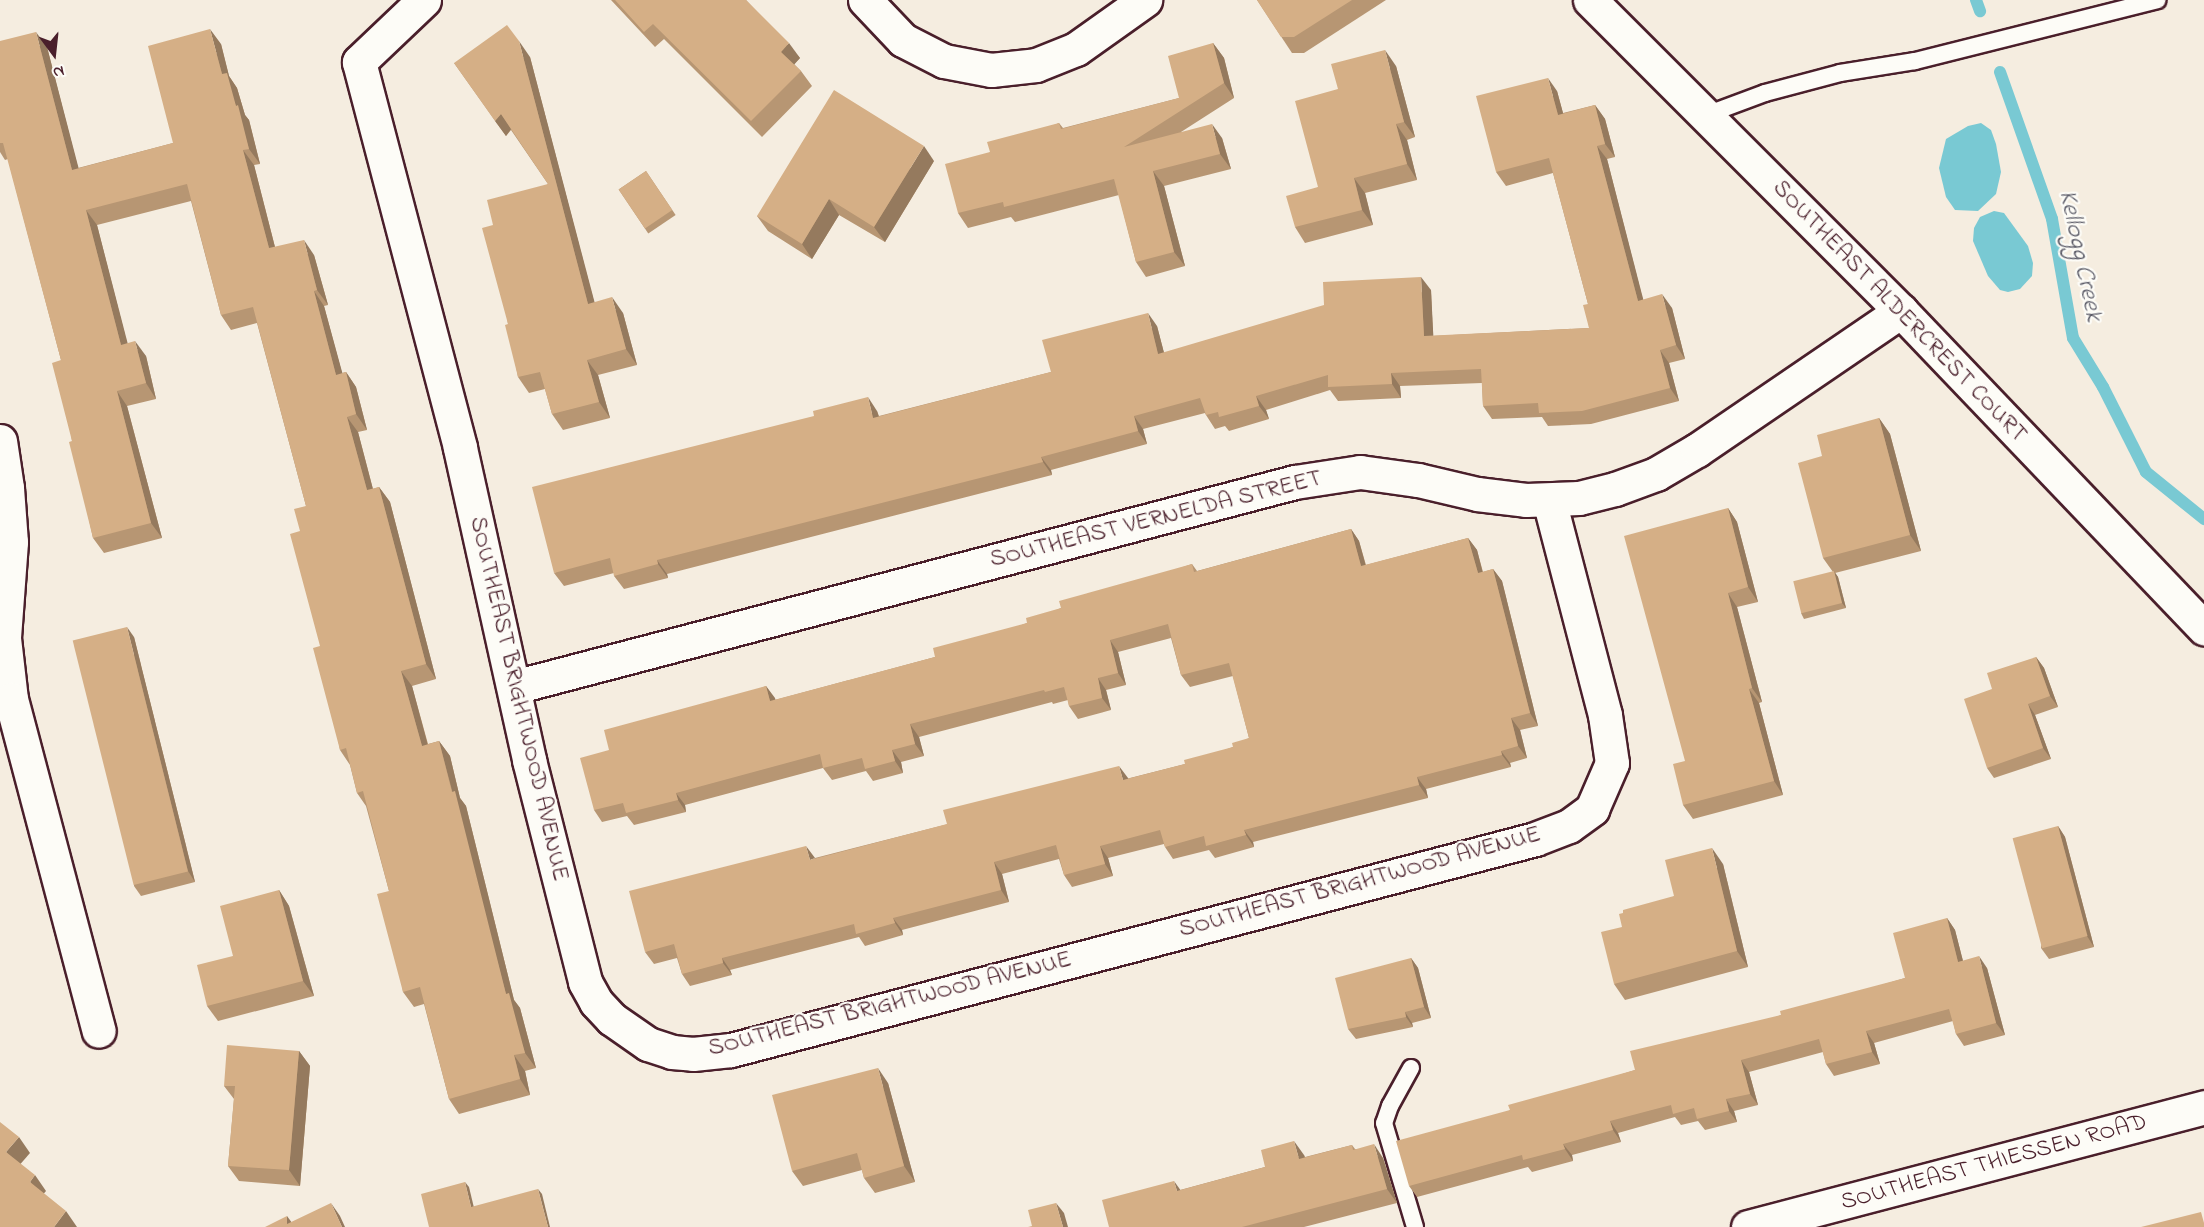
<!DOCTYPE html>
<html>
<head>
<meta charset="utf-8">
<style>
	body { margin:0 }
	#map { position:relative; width:2204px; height:1227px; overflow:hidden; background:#f5ede0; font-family:"Indie Flower",sans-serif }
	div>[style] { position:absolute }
	.water>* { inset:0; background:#79c9d3 }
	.stream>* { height:12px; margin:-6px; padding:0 6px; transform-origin:6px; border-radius:6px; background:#79c9d3 }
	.roads { filter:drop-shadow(2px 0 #4a1f2b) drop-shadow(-2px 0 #4a1f2b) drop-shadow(0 2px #4a1f2b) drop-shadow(0 -2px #4a1f2b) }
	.lane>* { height:16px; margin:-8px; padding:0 8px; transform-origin:8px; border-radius:8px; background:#fdfcf7 }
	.street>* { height:33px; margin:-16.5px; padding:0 16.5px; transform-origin:16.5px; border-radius:16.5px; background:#fdfcf7 }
	.secondary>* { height:33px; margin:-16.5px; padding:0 16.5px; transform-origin:16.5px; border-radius:16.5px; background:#fdfcf7 }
	.wall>* { inset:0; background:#b79673; transform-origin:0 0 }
	.shaded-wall>* { inset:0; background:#957a5e }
	.building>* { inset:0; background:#d5af86; transform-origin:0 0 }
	span { translate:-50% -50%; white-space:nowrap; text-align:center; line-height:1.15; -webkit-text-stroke:4.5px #fdfcf7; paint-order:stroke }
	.street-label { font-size:24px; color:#4a1f2b }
	.water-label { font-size:26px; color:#5a5a66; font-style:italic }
	.north { position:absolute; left:24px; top:24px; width:60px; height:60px; -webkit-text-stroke:4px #fdfcf7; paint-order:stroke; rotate:165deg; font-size:16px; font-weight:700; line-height:24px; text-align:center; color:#4a1f2b }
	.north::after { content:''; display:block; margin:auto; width:21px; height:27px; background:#4a1f2b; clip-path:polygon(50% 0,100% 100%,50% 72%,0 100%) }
</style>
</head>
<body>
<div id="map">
	<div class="water">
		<div style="clip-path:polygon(1981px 123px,1991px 130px,1996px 144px,2001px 172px,1996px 194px,1978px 211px,1955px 210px,1946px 197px,1939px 168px,1946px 139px,1968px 126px)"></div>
		<div style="clip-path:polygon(1994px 211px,2004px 213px,2028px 246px,2033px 263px,2032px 276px,2020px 289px,2008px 292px,2000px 290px,1988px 276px,1973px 241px,1974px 228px,1980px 217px)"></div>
	</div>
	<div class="stream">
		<div style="left:1976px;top:0;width:12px;rotate:70deg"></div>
		<div style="left:2000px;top:72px;width:156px;rotate:70.5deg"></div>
		<div style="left:2052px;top:219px;width:121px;rotate:80deg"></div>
		<div style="left:2073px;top:338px;width:57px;rotate:58.5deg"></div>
		<div style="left:2103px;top:387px;width:95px;rotate:63.2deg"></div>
		<div style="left:2146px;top:472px;width:75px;rotate:39deg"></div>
	</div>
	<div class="roads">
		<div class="lane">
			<div style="left:1706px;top:115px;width:63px;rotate:-20.4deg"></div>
			<div style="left:1765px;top:93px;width:78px;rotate:-14.9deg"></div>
			<div style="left:1840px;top:73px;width:76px;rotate:-9.1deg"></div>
			<div style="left:1915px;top:61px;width:250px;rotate:-14.1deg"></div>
			<div style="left:1411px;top:1068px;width:43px;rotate:118.9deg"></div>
			<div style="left:1390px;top:1106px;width:18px;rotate:109deg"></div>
			<div style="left:1384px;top:1123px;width:109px;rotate:73.4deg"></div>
		</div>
		<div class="street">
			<div style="left:424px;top:0;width:90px;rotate:136.4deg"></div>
			<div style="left:359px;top:62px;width:399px;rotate:75.3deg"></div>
			<div style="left:460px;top:448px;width:320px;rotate:77.5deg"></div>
			<div style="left:529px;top:760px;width:229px;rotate:75.8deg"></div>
			<div style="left:585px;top:982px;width:23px;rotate:61deg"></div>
			<div style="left:596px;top:1002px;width:23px;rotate:47deg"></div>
			<div style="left:612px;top:1019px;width:44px;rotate:34.8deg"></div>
			<div style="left:648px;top:1044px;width:25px;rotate:18deg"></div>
			<div style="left:672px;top:1052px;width:21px;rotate:5deg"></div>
			<div style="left:693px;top:1054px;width:38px;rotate:-6deg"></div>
			<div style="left:731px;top:1050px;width:831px;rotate:-14.7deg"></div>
			<div style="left:1535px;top:839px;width:36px;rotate:-21deg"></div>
			<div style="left:1569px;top:826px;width:29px;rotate:-36deg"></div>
			<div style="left:1592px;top:809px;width:50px;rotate:-66.5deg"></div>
			<div style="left:1612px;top:763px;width:49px;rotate:-98.3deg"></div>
			<div style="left:1605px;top:715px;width:222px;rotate:-104.6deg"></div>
			<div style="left:865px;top:0;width:55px;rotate:46.5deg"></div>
			<div style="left:903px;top:40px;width:46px;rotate:27.1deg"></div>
			<div style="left:944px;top:61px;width:48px;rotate:10.8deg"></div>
			<div style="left:991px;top:70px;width:45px;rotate:-6.3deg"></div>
			<div style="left:1036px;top:65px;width:43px;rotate:-21.8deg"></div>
			<div style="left:1076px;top:49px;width:85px;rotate:-35.4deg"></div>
			<div style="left:1590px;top:0;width:440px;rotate:45deg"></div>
			<div style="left:1901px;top:311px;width:439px;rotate:46.3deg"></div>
			<div style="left:0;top:441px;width:48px;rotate:81.5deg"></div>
			<div style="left:7px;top:488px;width:54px;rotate:85.8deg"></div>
			<div style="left:11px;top:542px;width:96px;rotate:94.2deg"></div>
			<div style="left:4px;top:638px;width:61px;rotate:83.5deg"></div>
			<div style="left:11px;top:699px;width:343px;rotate:75.2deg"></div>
			<div style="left:514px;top:687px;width:807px;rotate:-14.71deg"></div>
			<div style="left:1295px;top:482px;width:66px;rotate:-8.7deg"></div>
			<div style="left:1360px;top:472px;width:59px;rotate:7.9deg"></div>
			<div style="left:1418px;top:480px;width:61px;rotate:13.3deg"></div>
			<div style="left:1477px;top:494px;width:49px;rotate:7deg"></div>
			<div style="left:1526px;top:500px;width:53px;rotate:-2.2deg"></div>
			<div style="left:1579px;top:498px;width:37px;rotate:-14deg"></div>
			<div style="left:1615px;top:489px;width:44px;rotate:-20.1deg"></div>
			<div style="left:1656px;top:474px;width:48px;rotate:-30.3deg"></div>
			<div style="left:1697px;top:450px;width:247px;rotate:-34.3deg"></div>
		</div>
		<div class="secondary">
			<div style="left:1748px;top:1227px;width:472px;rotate:-14.7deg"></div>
		</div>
	</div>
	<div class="wall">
		<div style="clip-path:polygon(611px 0,746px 0,800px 58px,794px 64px,801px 71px,812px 86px,762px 137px,664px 39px,655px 47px)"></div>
		<div style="clip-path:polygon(1257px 0,1386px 0,1304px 53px,1292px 53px)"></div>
		<div style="clip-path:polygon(0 41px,47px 47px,78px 168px,173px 143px,221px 44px,229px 76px,237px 88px,245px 115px,249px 120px,260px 164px,254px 165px,275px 247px,314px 255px,328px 305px,324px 306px,342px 373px,346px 372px,356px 387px,367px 430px,358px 432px,373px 489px,379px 487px,390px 502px,436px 679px,412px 686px,428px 744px,439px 741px,450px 756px,460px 798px,466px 806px,514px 1000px,520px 1008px,536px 1068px,525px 1071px,530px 1095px,459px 1114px,449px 1099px,424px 1004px,414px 1007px,403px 992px,389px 891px,366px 806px,357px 793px,350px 765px,340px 750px,300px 531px,306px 506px,257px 323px,231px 330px,221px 315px,191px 201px,97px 225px,127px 343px,146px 356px,156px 399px,127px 406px,162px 538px,104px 553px,93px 538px,72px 441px,61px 360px,8px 159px,5px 160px,0 152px)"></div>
		<div style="clip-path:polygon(1213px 43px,1224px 58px,1234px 98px,1181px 132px,1222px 138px,1231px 169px,1164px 186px,1185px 266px,1146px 277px,1136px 262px,1119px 195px,1015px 222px,1011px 217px,968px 228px,958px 213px,990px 152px,1059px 123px,1063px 128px,1179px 98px)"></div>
		<div style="clip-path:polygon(530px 57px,594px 302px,623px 313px,637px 365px,598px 375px,610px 418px,563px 430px,552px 414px,545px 389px,529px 393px,518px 377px,508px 324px,493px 225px,548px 184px,511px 130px,506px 136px,454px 63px)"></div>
		<div style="clip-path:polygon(1396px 66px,1415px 137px,1407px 140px,1417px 180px,1365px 193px,1373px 225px,1305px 243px,1295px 227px,1318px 187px,1338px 89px)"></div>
		<div style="clip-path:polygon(1557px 91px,1563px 113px,1595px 105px,1605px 119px,1615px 157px,1607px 159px,1643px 300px,1672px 308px,1685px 359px,1669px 363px,1679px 401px,1591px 424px,1548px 426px,1542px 417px,1492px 419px,1483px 406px,1482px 383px,1400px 386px,1401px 398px,1338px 401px,1330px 390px,1266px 410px,1269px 419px,1229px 431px,1225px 426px,1215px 429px,1206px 415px,1205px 413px,1143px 429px,1147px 444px,1051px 470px,1052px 475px,667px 574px,668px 578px,624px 589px,614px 576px,614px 573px,564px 586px,554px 573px,877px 411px,879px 416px,1051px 372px,1157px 326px,1164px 353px,1431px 290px,1433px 336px,1589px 328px,1588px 304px,1553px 173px,1506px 186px,1496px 172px)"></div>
		<div style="clip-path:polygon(934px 161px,885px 242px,839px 215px,812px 259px,768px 231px,757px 216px)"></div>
		<div style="left:646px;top:171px;width:53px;height:33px;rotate:56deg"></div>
		<div style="clip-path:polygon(1879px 418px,1890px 434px,1921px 551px,1835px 573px,1838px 577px,1846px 608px,1804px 619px,1801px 613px,1833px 572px,1823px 558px,1822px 456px)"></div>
		<div style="clip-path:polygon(1728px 508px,1737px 522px,1758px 602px,1737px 607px,1762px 702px,1759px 703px,1783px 795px,1693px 819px,1683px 805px,1685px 761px)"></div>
		<div style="clip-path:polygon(1351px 529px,1359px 541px,1366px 565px,1468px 538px,1477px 550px,1483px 572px,1493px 569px,1502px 581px,1538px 726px,1520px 730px,1527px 758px,1510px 763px,1511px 767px,1426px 789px,1428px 798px,1253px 842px,1254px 847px,1215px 858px,1209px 850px,1173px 859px,1165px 847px,1164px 844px,1108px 858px,1113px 876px,1072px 887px,1064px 875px,1059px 859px,1002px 874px,1009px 902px,902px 930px,903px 935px,865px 946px,859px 937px,730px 970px,732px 975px,690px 986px,682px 974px,677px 958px,654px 964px,645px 952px,815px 858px,1185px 764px,1233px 747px,1249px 738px,1233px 676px,1190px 687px,1181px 675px,1171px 638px,1118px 652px,1126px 685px,1106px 690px,1111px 710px,1078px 719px,1069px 706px,1068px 700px,1053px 704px,1052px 702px,919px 737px,924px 756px,901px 762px,903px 773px,873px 781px,866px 771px,832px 780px,823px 768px,685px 805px,686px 812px,634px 825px,627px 816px,602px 822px,594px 810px,609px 750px,766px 686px,775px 700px,935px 657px,1027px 623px,1061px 608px,1192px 564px,1197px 571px)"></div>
		<div style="clip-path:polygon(134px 637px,195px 882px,141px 896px,134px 886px)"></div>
		<div style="clip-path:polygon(2036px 657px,2044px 668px,2058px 707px,2035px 715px,2051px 759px,1994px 778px,1987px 768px)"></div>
		<div style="clip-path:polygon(2058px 826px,2065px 837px,2094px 947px,2049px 959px,2041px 948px)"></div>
		<div style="clip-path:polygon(1723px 864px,1748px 967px,1625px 1000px,1614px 984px,1674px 896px)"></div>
		<div style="clip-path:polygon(279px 890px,289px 906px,314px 996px,218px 1021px,207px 1006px,233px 956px)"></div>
		<div style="clip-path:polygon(1947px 918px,1955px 930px,1963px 961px,1987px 968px,2005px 1035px,1964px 1046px,1956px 1034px,1953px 1021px,1874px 1043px,1880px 1064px,1834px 1076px,1826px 1064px,1823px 1052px,1749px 1072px,1758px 1105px,1734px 1111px,1737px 1122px,1705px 1130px,1698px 1121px,1681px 1125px,1675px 1117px,1618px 1133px,1621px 1142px,1572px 1155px,1573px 1161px,1532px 1172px,1528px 1167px,1417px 1197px,1409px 1186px,1510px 1110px,1635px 1070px,1781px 1015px,1905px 978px)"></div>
		<div style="clip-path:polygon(1411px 958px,1418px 968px,1431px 1018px,1412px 1023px,1413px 1027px,1356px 1039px,1348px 1029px)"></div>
		<div style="clip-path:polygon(299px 1051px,310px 1066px,300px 1186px,239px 1181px,228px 1166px,234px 1099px,224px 1086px)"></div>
		<div style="clip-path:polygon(888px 1083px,915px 1182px,875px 1193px,864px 1178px,862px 1170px,803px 1186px,792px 1171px)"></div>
		<div style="clip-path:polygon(1352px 1145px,1355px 1149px,1383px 1158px,1397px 1203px,1304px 1227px,1109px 1227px,1180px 1190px,1265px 1167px,1304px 1155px,1305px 1157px)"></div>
	</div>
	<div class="shaded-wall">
		<div style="clip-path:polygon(210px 29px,221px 44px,229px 76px,237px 88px,245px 115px,249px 120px,260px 164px,249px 149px,236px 106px,222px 74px)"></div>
		<div style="clip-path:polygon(36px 32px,47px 47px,83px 185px,72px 170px)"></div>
		<div style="clip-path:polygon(519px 41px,530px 57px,599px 319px,588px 304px)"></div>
		<div style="clip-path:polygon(789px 43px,800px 58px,792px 67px,781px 52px)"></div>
		<div style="clip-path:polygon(1213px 43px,1224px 58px,1234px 98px,1224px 83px)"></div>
		<div style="clip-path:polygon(1385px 50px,1396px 66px,1415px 137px,1404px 122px)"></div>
		<div style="clip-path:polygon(1548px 78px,1557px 91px,1567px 128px,1558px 115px)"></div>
		<div style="clip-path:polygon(1595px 105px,1605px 119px,1615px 157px,1605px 144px)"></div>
		<div style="clip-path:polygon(501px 114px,511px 129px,506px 136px,495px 121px)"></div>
		<div style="clip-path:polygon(1212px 124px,1222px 138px,1231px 169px,1220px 154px)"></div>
		<div style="clip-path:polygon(1396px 124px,1407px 140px,1417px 180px,1407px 164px)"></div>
		<div style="clip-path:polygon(924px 146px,934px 161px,885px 242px,874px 227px)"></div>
		<div style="clip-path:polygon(1597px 146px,1607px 159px,1647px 314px,1638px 301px)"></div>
		<div style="clip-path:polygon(243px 150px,254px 165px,279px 263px,269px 248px)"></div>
		<div style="clip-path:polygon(1153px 171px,1164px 186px,1185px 266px,1174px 252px)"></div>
		<div style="clip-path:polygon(1354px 178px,1365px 193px,1373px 225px,1362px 210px)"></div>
		<div style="clip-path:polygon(829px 199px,839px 215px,812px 259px,802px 244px)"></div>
		<div style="clip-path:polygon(86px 210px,97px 225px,132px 360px,121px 345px)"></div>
		<div style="clip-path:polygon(304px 240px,314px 255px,328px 305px,317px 290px)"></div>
		<div style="clip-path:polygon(1421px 277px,1431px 290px,1434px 349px,1424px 336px)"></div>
		<div style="clip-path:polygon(314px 291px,324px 306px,347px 390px,336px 375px)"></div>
		<div style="clip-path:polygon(1662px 294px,1672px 308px,1685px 359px,1676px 345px)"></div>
		<div style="clip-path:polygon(612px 297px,623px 313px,637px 365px,626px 349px)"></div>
		<div style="clip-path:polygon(1148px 313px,1157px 326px,1168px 368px,1158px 354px)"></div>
		<div style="clip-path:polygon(135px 341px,146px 356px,156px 399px,146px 383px)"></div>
		<div style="clip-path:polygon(1660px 350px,1669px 363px,1679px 401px,1670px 388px)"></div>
		<div style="clip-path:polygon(587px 360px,598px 375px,610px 418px,599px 402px)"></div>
		<div style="clip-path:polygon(346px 372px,356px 387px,367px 430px,356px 414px)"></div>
		<div style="clip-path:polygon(1391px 373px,1400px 386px,1401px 398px,1392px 384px)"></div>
		<div style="clip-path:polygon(117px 391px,127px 406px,162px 538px,151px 523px)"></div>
		<div style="clip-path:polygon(1256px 396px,1266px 410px,1269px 419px,1259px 406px)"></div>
		<div style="clip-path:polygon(868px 397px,877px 411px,883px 431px,873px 418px)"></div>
		<div style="clip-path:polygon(1134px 416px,1143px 429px,1147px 444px,1138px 431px)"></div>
		<div style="clip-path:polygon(347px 417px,358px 432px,377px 505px,367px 490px)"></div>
		<div style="clip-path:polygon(1879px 418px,1890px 434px,1921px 551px,1910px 535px)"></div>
		<div style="clip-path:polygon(1041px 457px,1051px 470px,1052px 475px,1043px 462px)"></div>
		<div style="clip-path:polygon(379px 487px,390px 502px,436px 679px,426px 664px)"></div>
		<div style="clip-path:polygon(1728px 508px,1737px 522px,1758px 602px,1748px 587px)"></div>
		<div style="clip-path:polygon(1351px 529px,1359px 541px,1369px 578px,1361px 566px)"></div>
		<div style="clip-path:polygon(1468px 538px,1477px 550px,1486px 586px,1478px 573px)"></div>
		<div style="clip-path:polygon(657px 560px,667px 574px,668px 578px,658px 564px)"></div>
		<div style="clip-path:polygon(1493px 569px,1502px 581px,1538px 726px,1530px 713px)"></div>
		<div style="clip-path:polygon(1834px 571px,1838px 577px,1846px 608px,1842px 603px)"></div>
		<div style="clip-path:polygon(1728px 593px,1737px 607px,1762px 702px,1752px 688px)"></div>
		<div style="clip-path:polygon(127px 627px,134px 637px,195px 882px,188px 871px)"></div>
		<div style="clip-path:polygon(1110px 640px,1118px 652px,1126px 685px,1118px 673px)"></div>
		<div style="clip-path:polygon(2036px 657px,2044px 668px,2058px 707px,2050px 696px)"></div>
		<div style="clip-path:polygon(401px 671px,412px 686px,432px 761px,422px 746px)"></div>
		<div style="clip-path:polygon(1098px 678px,1106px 690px,1111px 710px,1102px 698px)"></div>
		<div style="clip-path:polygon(766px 686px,775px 698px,779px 713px,770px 701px)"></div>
		<div style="clip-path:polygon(1749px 689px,1759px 703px,1783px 795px,1774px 781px)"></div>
		<div style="clip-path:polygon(2028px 704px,2035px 715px,2051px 759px,2043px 748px)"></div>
		<div style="clip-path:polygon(1511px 718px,1520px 730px,1527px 758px,1518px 746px)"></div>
		<div style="clip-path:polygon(910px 724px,919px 737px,924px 756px,915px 744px)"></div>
		<div style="clip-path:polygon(439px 741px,450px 756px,460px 798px,466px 806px,514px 1000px,520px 1008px,536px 1068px,525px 1053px,506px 994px)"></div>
		<div style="clip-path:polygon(892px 750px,901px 762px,903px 773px,895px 761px)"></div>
		<div style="clip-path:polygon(1501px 751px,1510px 763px,1511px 767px,1502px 755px)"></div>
		<div style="clip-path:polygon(1119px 766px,1128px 778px,1131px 792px,1123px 780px)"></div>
		<div style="clip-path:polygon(1417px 777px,1426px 789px,1428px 798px,1419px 785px)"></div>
		<div style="clip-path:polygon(676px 793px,685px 805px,686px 812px,678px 800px)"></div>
		<div style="clip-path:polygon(2058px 826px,2065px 837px,2094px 947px,2087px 936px)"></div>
		<div style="clip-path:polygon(1244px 830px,1253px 842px,1254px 847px,1246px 835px)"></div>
		<div style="clip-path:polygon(806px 846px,815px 858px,810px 860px)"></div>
		<div style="clip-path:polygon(1100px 846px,1108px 858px,1113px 876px,1105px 864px)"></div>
		<div style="clip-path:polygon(1712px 848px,1723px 864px,1748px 967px,1737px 951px)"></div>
		<div style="clip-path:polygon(994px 862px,1002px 874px,1009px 902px,1001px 890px)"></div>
		<div style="clip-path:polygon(279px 890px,289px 906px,314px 996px,303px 981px)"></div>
		<div style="clip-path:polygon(893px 918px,902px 930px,903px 935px,895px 923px)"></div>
		<div style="clip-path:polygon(1947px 918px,1955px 930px,1966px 973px,1958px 962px)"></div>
		<div style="clip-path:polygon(1979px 956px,1987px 968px,2005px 1035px,1996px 1023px)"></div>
		<div style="clip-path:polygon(722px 958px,730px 970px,732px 975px,723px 963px)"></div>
		<div style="clip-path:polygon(1411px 958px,1418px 968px,1431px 1018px,1424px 1007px)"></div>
		<div style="clip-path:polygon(1405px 1012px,1412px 1023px,1413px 1027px,1406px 1017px)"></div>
		<div style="clip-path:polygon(1866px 1031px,1874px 1043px,1880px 1064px,1872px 1052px)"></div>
		<div style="clip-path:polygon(299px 1051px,310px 1066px,300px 1186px,289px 1170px)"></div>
		<div style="clip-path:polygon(514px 1055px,525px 1071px,530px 1095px,520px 1079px)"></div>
		<div style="clip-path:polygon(1741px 1060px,1749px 1072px,1758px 1105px,1750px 1094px)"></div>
		<div style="clip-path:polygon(878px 1068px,888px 1083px,915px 1182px,904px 1166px)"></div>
		<div style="clip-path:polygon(1726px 1099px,1734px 1111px,1737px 1122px,1729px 1111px)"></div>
		<div style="clip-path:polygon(1610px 1121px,1618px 1133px,1621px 1142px,1613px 1130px)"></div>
		<div style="clip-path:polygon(19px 1137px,30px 1153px,17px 1168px,6px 1152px)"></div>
		<div style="clip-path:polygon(1294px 1141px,1304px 1155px,1309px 1172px,1299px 1159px)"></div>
		<div style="clip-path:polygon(1374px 1144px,1383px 1158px,1397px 1203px,1387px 1189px)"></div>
		<div style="clip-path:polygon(1563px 1144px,1572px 1155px,1573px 1161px,1565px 1149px)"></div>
		<div style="clip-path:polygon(35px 1175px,46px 1191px,41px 1197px,30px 1182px)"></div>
		<div style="clip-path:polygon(1174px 1181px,1184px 1195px,1177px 1191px)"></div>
		<div style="clip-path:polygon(465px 1182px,469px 1187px,475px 1212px,471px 1207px)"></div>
		<div style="clip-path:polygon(538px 1189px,542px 1194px,550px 1227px,548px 1227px)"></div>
		<div style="clip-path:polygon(331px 1203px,340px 1216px,345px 1227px,342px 1227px)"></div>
		<div style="clip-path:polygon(1056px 1203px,1064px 1213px,1068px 1227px,1063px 1227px)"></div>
		<div style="clip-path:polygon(66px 1211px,77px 1227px,54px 1227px)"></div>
		<div style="clip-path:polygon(287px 1216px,295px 1227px,287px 1224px)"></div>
	</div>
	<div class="building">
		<div style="clip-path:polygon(615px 0,746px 0,789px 43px,781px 52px,801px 71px,751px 121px,653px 24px,644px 32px)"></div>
		<div style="clip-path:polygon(1257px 0,1352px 0,1294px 37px,1281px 37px)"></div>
		<div style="clip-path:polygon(507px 25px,519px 41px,588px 304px,612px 297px,626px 349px,587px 360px,599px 402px,552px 414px,540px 372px,518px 377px,505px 325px,508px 324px,482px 228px,493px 225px,487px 200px,548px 184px,501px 114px,495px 121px,454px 63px)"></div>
		<div style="clip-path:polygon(210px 29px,222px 74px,227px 73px,236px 106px,238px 105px,249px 149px,243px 150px,269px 248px,304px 240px,317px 290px,314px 291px,336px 375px,346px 372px,356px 414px,347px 417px,367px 490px,379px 487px,426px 664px,401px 671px,422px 746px,439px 741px,452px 792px,455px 791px,506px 994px,509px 993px,525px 1053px,514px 1055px,520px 1079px,449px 1099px,420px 987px,403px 992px,377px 894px,389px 891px,363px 791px,357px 793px,346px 748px,340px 750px,313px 648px,320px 646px,290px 534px,300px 531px,294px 509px,306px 506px,253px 307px,221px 315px,187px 184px,86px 210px,121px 345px,135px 341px,146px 383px,117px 391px,151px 523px,93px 538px,69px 442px,72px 441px,52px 363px,61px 360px,3px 143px,0 143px,0 41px,36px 32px,72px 170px,173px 143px,148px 46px)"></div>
		<div style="clip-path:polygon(1213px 43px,1224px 83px,1124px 147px,1212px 124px,1220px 154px,1153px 171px,1174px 252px,1136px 262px,1114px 179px,1004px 207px,1003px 202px,958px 213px,945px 164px,990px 152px,987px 142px,1059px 123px,1061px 129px,1179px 98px,1168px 56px)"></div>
		<div style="clip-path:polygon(1385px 50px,1404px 122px,1396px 124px,1407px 164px,1354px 178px,1362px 210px,1295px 227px,1286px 196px,1318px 187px,1295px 101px,1338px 89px,1331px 64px)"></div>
		<div style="clip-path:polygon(1548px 78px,1558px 115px,1595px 105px,1605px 144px,1597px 146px,1638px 301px,1662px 294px,1676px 345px,1660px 350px,1670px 388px,1582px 411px,1539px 413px,1538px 403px,1483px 406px,1481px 369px,1391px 373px,1392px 384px,1328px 387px,1328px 375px,1256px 396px,1259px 406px,1219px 417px,1218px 412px,1206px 415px,1200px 398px,1134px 416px,1138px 431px,1041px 457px,1043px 462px,657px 560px,658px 564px,614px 576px,610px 558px,554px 573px,532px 487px,814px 416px,813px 411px,868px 397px,873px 418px,1051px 372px,1042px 340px,1148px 313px,1158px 354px,1324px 305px,1323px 282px,1421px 277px,1424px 336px,1589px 328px,1583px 305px,1588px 304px,1549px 158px,1496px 172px,1476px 96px)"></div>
		<div style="clip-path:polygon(834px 90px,924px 146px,874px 227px,829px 199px,802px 244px,757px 216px)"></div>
		<div style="left:646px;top:171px;width:47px;height:33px;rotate:56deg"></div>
		<div style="clip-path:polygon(1879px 418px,1910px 535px,1823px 558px,1798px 463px,1822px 456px,1817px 435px)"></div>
		<div style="clip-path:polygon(1728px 508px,1748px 587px,1728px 593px,1752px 688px,1749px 689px,1774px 781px,1683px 805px,1673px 764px,1685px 761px,1624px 536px)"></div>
		<div style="clip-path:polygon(1351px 529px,1361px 566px,1468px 538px,1478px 573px,1493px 569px,1530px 713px,1511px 718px,1518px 746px,1501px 751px,1502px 755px,1417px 777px,1419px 785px,1244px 830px,1246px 835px,1206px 846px,1204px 836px,1165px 847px,1160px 830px,1100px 846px,1105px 864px,1064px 875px,1056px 845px,994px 862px,1001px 890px,893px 918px,895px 923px,856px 934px,854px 924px,722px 958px,723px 963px,682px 974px,674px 944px,645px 952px,629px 891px,806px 846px,810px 860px,947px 824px,943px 810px,1119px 766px,1123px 780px,1185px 764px,1184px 760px,1233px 747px,1232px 743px,1249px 738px,1229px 663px,1181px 675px,1168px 624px,1110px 640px,1118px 673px,1098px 678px,1102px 698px,1069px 706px,1064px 687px,1045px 692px,1044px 690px,910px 724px,915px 744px,892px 750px,895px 761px,865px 769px,862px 758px,823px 768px,820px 754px,676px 793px,678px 800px,626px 813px,623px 803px,594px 810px,580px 758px,609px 750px,604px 730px,766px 686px,770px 701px,935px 657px,933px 648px,1027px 623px,1026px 618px,1061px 608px,1059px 601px,1192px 564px,1194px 572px)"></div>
		<div style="left:1834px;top:571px;width:33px;height:42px;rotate:76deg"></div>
		<div style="left:127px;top:627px;width:252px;height:56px;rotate:76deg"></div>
		<div style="clip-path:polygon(2036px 657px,2050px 696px,2028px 704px,2043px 748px,1987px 768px,1964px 699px,1992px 689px,1987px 673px)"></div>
		<div style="left:2058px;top:826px;width:114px;height:47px;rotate:75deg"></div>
		<div style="clip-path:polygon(1712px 848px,1737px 951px,1614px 984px,1601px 932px,1622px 927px,1619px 914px,1623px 913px,1623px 910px,1674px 896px,1665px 860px)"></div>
		<div style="clip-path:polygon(279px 890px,303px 981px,207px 1006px,197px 965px,233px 956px,220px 906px)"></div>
		<div style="clip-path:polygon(1947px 918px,1958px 962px,1979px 956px,1996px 1023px,1956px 1034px,1949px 1009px,1866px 1031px,1872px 1052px,1826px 1064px,1819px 1039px,1741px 1060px,1750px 1094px,1726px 1099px,1729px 1111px,1697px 1119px,1694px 1108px,1673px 1114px,1671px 1105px,1610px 1121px,1613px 1130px,1563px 1144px,1565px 1149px,1523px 1160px,1522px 1155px,1409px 1186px,1396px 1141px,1510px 1110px,1508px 1105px,1635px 1070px,1630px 1051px,1781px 1015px,1780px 1011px,1905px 978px,1893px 933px)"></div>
		<div style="clip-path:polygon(1411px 958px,1424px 1007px,1405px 1012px,1406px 1017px,1348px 1029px,1335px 978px)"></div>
		<div style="clip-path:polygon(227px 1045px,299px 1051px,289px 1170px,228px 1166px,235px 1086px,224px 1086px)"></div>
		<div style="clip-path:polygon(878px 1068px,904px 1166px,864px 1178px,857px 1153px,792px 1171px,772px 1095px)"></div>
		<div style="clip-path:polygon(0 1122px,19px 1137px,6px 1152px,35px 1175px,30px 1182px,66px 1211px,54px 1227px,0 1227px)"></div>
		<div style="clip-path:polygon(1294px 1141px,1299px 1159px,1352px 1145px,1353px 1150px,1374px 1144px,1387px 1189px,1242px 1227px,1109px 1227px,1102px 1200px,1174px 1181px,1177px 1191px,1265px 1167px,1261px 1150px)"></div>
		<div style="clip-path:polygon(465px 1182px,471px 1207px,538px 1189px,548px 1227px,429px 1227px,421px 1194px)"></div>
		<div style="clip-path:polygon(331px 1203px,342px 1227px,265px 1227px,287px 1216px,287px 1224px)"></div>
		<div style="clip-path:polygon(1056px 1203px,1063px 1227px,1028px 1227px,1032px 1226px,1028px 1210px)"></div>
		<div style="clip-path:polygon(2201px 1212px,2204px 1223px,2204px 1227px,2141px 1227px)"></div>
	</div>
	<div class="street-label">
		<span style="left:1899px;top:312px;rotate:46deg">SOUTHEAST ALDERCREST COURT</span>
		<span style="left:1156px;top:520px;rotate:-14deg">SOUTHEAST VERNELDA STREET</span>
		<span style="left:518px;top:699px;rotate:77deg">SOUTHEAST BRIGHTWOOD AVENUE</span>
		<span style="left:1360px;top:883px;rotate:-15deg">SOUTHEAST BRIGHTWOOD AVENUE</span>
		<span style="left:890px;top:1005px;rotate:-14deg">SOUTHEAST BRIGHTWOOD AVENUE</span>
		<span style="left:1994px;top:1163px;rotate:-15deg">SOUTHEAST THIESSEN ROAD</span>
	</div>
	<div class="water-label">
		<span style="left:2079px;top:256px;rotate:78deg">Kellogg Creek</span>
	</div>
	<div class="north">N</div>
</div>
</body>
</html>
